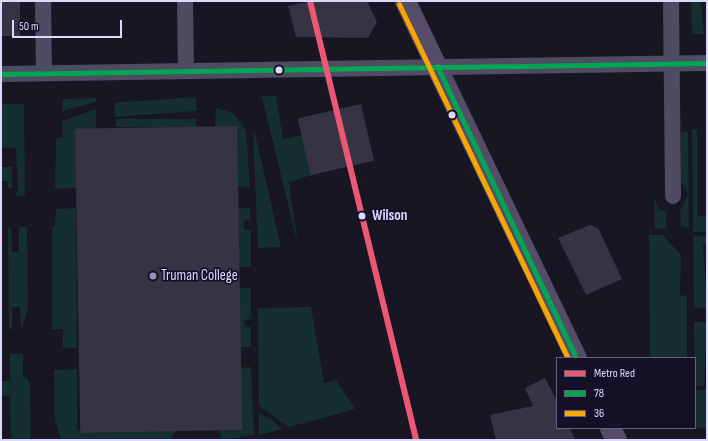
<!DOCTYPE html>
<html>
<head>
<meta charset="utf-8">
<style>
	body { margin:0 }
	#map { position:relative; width:708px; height:441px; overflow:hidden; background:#181622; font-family:"Sofia Sans Condensed",sans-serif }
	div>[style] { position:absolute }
	.green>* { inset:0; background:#152e2f; transform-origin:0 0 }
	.building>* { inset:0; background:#363444; transform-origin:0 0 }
	.minor>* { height:16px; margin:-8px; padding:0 8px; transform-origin:8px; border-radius:8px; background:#4d4c63 }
	.major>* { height:21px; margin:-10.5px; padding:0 10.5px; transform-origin:10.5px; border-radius:10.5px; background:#554c68 }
	.bus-1>* { height:5px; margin:-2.5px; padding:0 2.5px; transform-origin:2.5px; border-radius:2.5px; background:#00a651 }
	.bus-2>* { height:5px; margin:-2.5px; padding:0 2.5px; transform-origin:2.5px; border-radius:2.5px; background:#f7a600 }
	.metro-1>* { height:6px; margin:-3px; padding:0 3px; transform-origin:3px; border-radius:3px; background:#eb5774 }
	.dots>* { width:11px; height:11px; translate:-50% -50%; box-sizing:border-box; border:2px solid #151028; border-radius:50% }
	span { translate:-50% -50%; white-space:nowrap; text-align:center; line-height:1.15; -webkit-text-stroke:3.5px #151028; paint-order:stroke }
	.stop-label { font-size:15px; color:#ddd8fe; font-weight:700 }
	.left { translate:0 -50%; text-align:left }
	.poi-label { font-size:15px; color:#ddd8fe }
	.frame { position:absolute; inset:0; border:2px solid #ddd8fe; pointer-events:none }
	.legend { position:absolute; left:556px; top:357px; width:140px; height:72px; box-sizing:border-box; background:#151028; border:1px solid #65607e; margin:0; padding:5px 7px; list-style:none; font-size:12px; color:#ddd8fe }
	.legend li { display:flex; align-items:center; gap:8px; height:20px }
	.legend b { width:20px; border:1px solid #65607e }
	.scale { position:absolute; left:12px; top:20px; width:110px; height:18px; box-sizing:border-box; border:2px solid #ddd8fe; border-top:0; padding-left:5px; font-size:12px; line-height:14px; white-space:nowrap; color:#ddd8fe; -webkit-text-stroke:3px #151028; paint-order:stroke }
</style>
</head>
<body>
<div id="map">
	<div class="green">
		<div style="clip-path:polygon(691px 1px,701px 1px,704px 34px,692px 34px)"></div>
		<div style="clip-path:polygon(262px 96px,276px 96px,283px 139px,302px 135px,312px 175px,289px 182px,298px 246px)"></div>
		<div style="left:196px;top:97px;width:14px;height:82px;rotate:86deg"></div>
		<div style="clip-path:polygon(96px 98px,96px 102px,62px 111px,63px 99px)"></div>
		<div style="clip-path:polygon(1px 104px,24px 104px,25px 196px,15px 195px,18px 191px,16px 148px,1px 148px)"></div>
		<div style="clip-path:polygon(216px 108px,233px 113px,246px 131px,250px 187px,238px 186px,237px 126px,215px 126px)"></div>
		<div style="clip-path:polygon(96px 109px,96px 127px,76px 188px,55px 189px,56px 138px,63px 137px,62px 121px)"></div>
		<div style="left:116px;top:119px;width:80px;height:8px"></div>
		<div style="clip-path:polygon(692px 129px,697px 129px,697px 216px,707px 216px,707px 232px,693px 232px)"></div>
		<div style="clip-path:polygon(681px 132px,688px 132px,689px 228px,681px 226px,680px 211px,688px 195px,681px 180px)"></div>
		<div style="clip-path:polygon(253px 133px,255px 133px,281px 247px,258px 248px)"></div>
		<div style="clip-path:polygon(1px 167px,12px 167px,12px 188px,8px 188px,8px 181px,1px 181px)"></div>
		<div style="clip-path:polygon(654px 199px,659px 209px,666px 212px,666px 228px,655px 229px)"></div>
		<div style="clip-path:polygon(76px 208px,77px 348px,63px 348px,63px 329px,52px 329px,52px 227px,55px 226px,56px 209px)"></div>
		<div style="clip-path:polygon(238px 208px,250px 208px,250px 220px,244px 221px,244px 229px,251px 230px,251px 267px,239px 267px)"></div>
		<div style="clip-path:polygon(19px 227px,27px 227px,28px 308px,21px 329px,20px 307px,12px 307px,12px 329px,9px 329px,8px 228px,11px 228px,12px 252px,19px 252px)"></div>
		<div style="clip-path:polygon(649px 235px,663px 235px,681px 255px,680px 295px,687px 296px,687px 358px,650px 358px)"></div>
		<div style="clip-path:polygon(693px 236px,707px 236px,707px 244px,703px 244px,707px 308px,694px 308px)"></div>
		<div style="clip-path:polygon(239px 288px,251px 288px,251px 319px,244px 320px,245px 327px,251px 327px,251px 347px,239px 347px)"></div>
		<div style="clip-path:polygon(311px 307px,324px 383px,336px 380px,355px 409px,289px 427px,259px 406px,258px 308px)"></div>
		<div style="clip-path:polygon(694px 322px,707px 322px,704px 386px,695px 386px)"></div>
		<div style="clip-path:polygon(10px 354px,23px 354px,23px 378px,27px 377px,30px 385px,31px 440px,11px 440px,10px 396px,1px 396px,1px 381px,10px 381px)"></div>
		<div style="clip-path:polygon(251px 367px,254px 435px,222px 440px,219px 430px,240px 430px,240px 368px)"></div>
		<div style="clip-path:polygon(77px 369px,77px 431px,176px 430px,170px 440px,61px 440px,55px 421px,54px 370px)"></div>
		<div style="left:695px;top:390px;width:12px;height:38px"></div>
		<div style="clip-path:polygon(259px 413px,272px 420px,282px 429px,259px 435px)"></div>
	</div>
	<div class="building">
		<div style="left:1px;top:1px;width:19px;height:35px"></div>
		<div style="clip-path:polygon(312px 1px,367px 1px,377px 22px,368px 38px,296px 37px,288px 6px)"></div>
		<div style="left:361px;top:104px;width:58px;height:65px;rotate:77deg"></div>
		<div style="left:237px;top:126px;width:304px;height:162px;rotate:89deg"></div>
		<div style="clip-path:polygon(590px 225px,598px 228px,622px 279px,586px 295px,558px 238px)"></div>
		<div style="clip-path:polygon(545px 378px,557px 401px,557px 428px,570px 428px,575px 440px,496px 440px,490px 415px,533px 406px,525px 388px)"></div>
	</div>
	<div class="minor">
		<div style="left:43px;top:1px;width:72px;rotate:89.2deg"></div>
		<div style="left:185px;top:1px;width:69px;rotate:89.2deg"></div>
		<div style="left:671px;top:1px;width:195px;rotate:89.4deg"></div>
		<div style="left:1px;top:74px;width:706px;rotate:-0.89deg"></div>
	</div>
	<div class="major">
		<div style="left:405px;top:1px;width:396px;rotate:64.4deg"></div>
		<div style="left:610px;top:428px;width:13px;rotate:63deg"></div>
	</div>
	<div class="bus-1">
		<div style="left:437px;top:66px;width:323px;rotate:64.5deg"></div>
		<div style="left:1px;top:74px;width:706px;rotate:-0.89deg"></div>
	</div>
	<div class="bus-2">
		<div style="left:399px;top:4px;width:392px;rotate:64.5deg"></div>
	</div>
	<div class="metro-1">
		<div style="left:310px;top:1px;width:452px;rotate:76.4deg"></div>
	</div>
	<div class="dots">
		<div style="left:279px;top:70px;background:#ddd8fe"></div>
		<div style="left:452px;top:115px;background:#ddd8fe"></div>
		<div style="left:362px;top:216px;background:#ddd8fe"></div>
		<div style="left:153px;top:276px;background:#9894b1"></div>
	</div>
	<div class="stop-label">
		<span class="left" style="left:372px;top:216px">Wilson</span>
	</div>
	<div class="poi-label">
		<span class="left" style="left:161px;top:276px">Truman College</span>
	</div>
	<div class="frame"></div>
	<ul class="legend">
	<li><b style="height:5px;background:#eb5774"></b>Metro Red</li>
	<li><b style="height:5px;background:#00a651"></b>78</li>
	<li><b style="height:5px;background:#f7a600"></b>36</li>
	</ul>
	<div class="scale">50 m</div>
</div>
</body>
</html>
